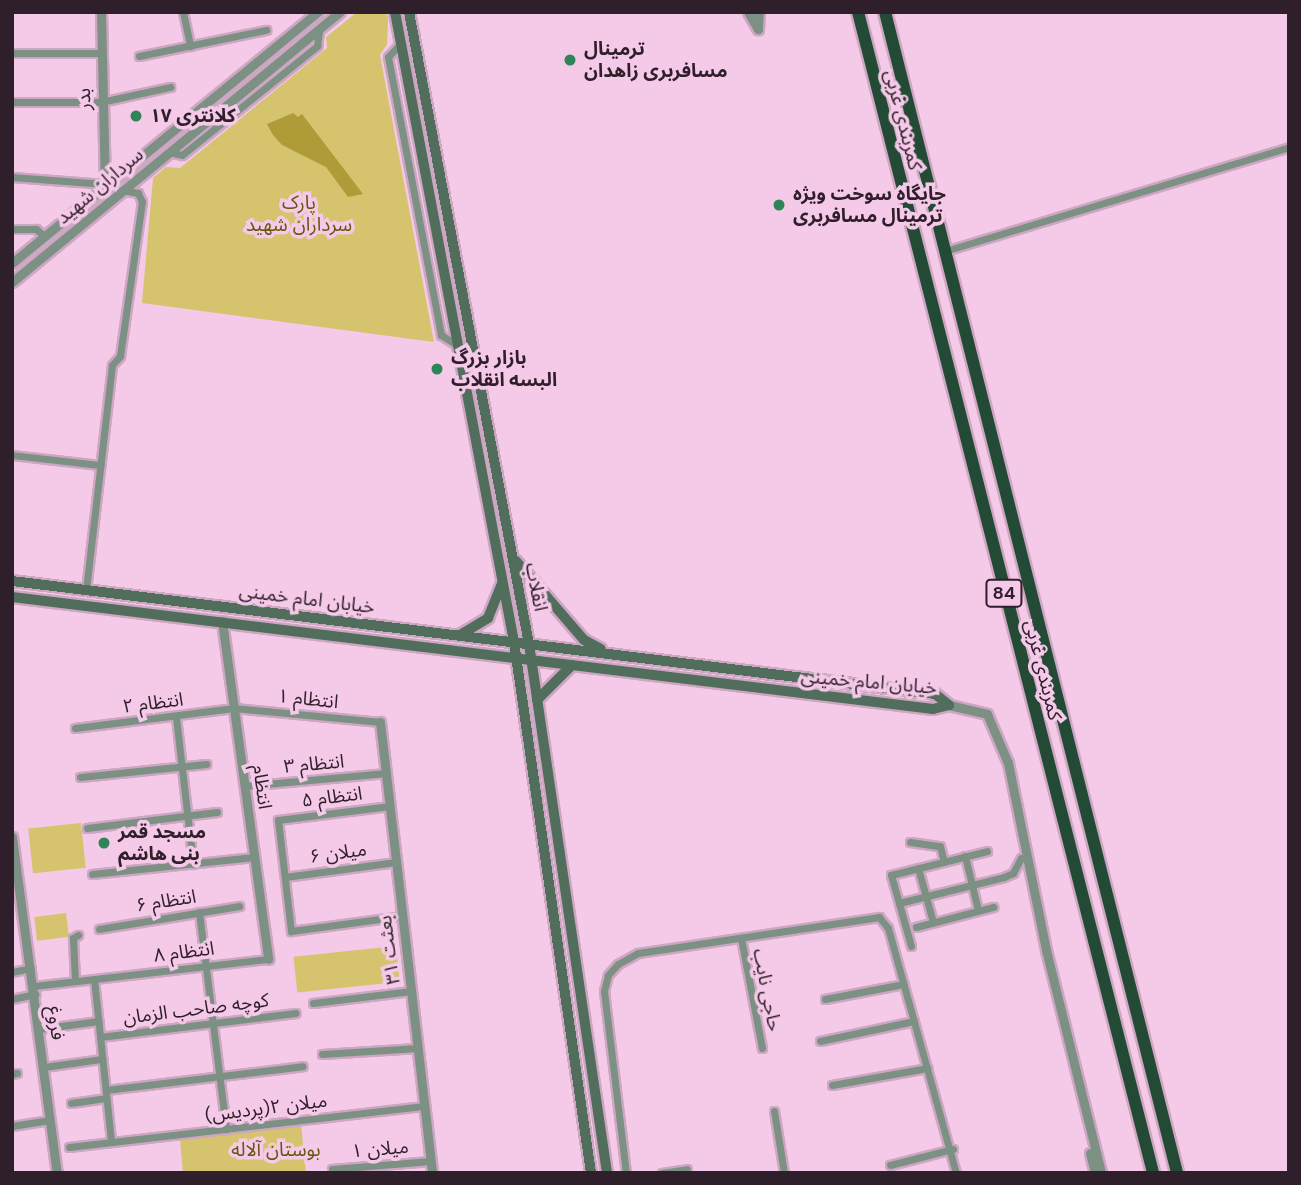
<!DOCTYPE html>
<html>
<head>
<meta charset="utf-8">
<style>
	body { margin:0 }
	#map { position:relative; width:1301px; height:1185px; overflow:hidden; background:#f5c9e8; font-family:"DM Sans","Noto Sans Arabic",sans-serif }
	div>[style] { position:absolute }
	.green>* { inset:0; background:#d5c36e; transform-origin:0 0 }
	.forest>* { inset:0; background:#b09b39 }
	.roads { filter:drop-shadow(2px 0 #cda7c2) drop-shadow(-2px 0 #cda7c2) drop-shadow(0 2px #cda7c2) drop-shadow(0 -2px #cda7c2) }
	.minor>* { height:7px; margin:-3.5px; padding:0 3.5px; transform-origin:3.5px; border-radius:3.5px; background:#7d9084 }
	.tertiary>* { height:9px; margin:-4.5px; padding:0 4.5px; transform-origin:4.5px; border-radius:4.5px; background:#7d9084 }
	.secondary>* { height:10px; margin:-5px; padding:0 5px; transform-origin:5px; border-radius:5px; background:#516d5c }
	.trunk>* { height:12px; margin:-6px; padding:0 6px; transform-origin:6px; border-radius:6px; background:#224a34 }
	.dots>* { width:19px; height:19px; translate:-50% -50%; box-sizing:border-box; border:4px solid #f5c9e8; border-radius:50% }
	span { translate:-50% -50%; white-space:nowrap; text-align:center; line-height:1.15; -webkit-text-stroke:7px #f5c9e8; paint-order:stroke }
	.shield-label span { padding:2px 5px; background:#f5c9e8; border:2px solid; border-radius:5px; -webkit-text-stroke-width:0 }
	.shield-label { font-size:18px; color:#2f1f2a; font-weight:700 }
	.poi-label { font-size:19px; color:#2f1f2a; font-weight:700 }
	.left { translate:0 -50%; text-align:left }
	.street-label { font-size:19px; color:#2f1f2a }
	.park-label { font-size:19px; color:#64560a }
	.frame { position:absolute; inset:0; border:14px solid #2f1f2a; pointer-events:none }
</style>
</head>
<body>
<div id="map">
	<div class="green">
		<div style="clip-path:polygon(357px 12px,385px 12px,388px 17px,387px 44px,380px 55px,434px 342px,142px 303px,153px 178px,166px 167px,180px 168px,327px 48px,326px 37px)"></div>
		<div style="left:81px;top:823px;width:45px;height:53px;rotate:84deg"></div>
		<div style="left:66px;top:913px;width:24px;height:32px;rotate:83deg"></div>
		<div style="left:396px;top:946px;width:36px;height:103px;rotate:84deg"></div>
		<div style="clip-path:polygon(301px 1124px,306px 1173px,183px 1173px,180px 1139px)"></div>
	</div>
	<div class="forest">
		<div style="clip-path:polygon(293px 113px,298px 117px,302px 114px,363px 194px,348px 197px,326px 167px,282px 145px,273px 135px,267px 124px)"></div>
	</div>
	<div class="roads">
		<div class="minor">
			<div style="left:183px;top:12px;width:35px;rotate:78deg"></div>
			<div style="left:401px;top:43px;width:19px;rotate:133deg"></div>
			<div style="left:388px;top:57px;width:283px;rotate:79.2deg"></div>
			<div style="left:441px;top:335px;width:22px;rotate:32deg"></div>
			<div style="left:12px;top:53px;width:90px"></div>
			<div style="left:139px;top:56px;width:130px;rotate:-11.6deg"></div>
			<div style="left:12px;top:102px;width:89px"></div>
			<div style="left:101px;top:102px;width:71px;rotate:-12.3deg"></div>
			<div style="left:169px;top:152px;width:13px;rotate:13deg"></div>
			<div style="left:182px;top:155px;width:174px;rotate:-38.9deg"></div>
			<div style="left:317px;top:46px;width:15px;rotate:-82deg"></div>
			<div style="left:12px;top:177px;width:93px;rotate:4.3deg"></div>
			<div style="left:12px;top:229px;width:24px"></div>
			<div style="left:36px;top:229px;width:11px;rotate:41deg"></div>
			<div style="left:945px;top:251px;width:359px;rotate:-16.8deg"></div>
			<div style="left:12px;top:455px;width:89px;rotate:6.5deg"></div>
			<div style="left:86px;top:590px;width:226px;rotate:-83.4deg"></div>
			<div style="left:112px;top:365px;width:12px;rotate:-48deg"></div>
			<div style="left:120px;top:356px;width:156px;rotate:-81.9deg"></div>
			<div style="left:142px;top:202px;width:10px;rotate:-114deg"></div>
			<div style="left:138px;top:193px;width:16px;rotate:-169deg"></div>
			<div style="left:176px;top:717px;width:148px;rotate:83.4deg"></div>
			<div style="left:75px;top:728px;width:160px;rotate:-7.2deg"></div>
			<div style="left:234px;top:708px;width:147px;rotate:5.5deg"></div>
			<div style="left:80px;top:777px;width:127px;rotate:-5.9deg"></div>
			<div style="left:244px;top:786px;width:143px;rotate:-5.2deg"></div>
			<div style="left:390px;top:806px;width:113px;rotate:172.9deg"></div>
			<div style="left:278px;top:820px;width:112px;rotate:83.3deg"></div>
			<div style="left:291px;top:931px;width:112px;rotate:-7.7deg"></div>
			<div style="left:87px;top:828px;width:131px;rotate:-7deg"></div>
			<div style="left:910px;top:842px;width:30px;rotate:8deg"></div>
			<div style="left:940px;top:846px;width:16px;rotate:76deg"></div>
			<div style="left:965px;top:856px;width:56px;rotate:76.5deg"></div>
			<div style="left:918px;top:868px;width:56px;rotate:74.5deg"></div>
			<div style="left:92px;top:874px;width:163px;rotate:-6deg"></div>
			<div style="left:285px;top:877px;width:112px;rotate:-7.7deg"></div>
			<div style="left:899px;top:903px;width:108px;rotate:-13.9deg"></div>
			<div style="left:1004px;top:877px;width:10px;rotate:-24deg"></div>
			<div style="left:1013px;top:873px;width:17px;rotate:-62deg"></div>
			<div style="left:199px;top:912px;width:219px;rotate:82.9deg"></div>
			<div style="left:916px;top:927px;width:80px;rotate:-14.6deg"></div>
			<div style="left:99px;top:929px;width:142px;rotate:-9.3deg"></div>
			<div style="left:741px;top:938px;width:112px;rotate:79.2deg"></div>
			<div style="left:911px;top:946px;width:74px;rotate:-105.7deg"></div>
			<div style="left:891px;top:875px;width:99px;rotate:-14deg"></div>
			<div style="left:12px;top:972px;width:19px;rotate:-12deg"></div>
			<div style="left:94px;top:979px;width:164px;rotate:84deg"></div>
			<div style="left:75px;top:981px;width:43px;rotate:-92.7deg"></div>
			<div style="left:73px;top:938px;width:6px;rotate:-31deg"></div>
			<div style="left:34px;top:986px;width:236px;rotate:-6.6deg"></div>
			<div style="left:12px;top:999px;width:24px;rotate:-12deg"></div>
			<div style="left:825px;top:999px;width:80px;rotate:-10.8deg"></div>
			<div style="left:313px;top:1003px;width:99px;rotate:-7deg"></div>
			<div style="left:39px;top:1029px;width:60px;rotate:-7.7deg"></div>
			<div style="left:100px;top:1037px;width:197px;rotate:-7deg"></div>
			<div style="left:820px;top:1041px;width:96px;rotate:-12deg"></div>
			<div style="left:322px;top:1054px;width:96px;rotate:-3.6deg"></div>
			<div style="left:44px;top:1067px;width:59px;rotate:-7.9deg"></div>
			<div style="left:12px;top:1074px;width:5px;rotate:-11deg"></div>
			<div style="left:832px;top:1085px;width:97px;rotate:-10.1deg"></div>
			<div style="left:106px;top:1090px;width:198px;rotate:-6.9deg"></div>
			<div style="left:71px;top:1103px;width:35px;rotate:-8deg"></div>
			<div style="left:774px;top:1111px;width:63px;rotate:80.8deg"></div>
			<div style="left:12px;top:1126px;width:38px;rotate:-9deg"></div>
			<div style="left:69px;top:1147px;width:358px;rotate:-6.6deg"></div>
			<div style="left:890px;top:1165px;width:65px;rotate:-14.3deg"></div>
			<div style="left:332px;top:1169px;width:99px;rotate:-4.6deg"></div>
			<div style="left:626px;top:1173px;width:183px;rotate:-96.9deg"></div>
			<div style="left:604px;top:991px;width:16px;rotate:-76deg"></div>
			<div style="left:608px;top:975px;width:15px;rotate:-48deg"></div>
			<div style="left:618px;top:964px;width:23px;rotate:-29deg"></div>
			<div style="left:638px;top:953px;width:244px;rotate:-8.5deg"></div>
			<div style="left:879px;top:917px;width:14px;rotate:51deg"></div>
			<div style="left:888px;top:928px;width:254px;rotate:74.5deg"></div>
			<div style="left:662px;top:1173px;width:25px;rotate:-9deg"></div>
		</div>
		<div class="tertiary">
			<div style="left:101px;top:12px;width:172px;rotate:88.7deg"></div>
			<div style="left:748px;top:12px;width:20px;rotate:60deg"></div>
			<div style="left:758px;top:29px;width:17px;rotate:-87deg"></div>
			<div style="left:12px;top:263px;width:396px;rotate:-39.4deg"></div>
			<div style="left:12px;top:282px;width:425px;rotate:-39.5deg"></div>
			<div style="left:222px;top:621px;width:341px;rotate:82.2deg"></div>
			<div style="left:949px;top:705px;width:39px;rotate:13deg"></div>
			<div style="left:987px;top:714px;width:53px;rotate:66.8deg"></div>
			<div style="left:1008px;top:763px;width:191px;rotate:78.5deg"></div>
			<div style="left:1046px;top:950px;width:230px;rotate:76.1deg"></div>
			<div style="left:380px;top:722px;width:454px;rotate:83.4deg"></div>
			<div style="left:12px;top:837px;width:339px;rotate:82.4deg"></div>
			<div style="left:1090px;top:1153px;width:21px;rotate:76deg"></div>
		</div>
		<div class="secondary">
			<div style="left:395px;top:12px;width:641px;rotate:79.3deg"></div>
			<div style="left:514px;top:642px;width:537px;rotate:81.75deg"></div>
			<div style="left:409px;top:12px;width:643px;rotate:79.25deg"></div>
			<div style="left:529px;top:644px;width:535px;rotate:81.61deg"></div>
			<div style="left:516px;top:561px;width:104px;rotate:49.3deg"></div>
			<div style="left:584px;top:640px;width:19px;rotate:28deg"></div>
			<div style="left:12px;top:581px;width:930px;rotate:6.98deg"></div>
			<div style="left:935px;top:694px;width:18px;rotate:38deg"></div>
			<div style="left:12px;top:597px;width:928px;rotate:6.93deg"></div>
			<div style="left:933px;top:709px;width:16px;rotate:-14deg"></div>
			<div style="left:460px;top:635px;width:33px;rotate:-31deg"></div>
			<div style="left:488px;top:618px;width:38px;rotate:-68deg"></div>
			<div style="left:537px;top:700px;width:49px;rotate:-45deg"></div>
		</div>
		<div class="trunk">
			<div style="left:858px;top:12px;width:1198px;rotate:75.74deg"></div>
			<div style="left:885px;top:12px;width:1197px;rotate:75.88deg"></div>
		</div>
	</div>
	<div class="dots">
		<div style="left:570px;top:60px;background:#2e8559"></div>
		<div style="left:136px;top:116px;background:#2e8559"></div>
		<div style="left:779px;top:205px;background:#2e8559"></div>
		<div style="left:437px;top:369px;background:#2e8559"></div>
		<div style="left:104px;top:843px;background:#2e8559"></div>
	</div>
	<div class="shield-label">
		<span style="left:1004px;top:593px">84</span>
	</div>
	<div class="poi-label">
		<span class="left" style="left:584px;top:60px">ترمینال<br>مسافربری زاهدان</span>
		<span class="left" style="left:150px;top:116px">کلانتری ۱۷</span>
		<span class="left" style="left:793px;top:205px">جایگاه سوخت ویژه<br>ترمینال مسافربری</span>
		<span class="left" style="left:451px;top:369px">بازار بزرگ<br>البسه انقلاب</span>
		<span class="left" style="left:118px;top:843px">مسجد قمر<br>بنی هاشم</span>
	</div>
	<div class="street-label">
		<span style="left:84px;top:99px;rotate:-91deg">بدر</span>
		<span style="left:903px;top:120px;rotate:76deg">کمربندی غربی</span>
		<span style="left:100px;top:186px;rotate:-40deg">سرداران شهید</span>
		<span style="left:536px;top:587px;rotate:79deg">انقلاب</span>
		<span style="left:307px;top:599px;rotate:7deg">خیابان امام خمینی</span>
		<span style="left:1043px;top:670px;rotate:76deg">کمربندی غربی</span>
		<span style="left:869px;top:682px;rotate:5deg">خیابان امام خمینی</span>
		<span style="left:308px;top:699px;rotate:6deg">انتظام ۱</span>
		<span style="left:153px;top:703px;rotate:-7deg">انتظام ۲</span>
		<span style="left:314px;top:764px;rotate:-5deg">انتظام ۳</span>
		<span style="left:262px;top:787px;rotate:82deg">انتظام</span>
		<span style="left:332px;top:797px;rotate:-7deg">انتظام ۵</span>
		<span style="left:338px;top:853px;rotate:-8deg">میلان ۶</span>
		<span style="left:166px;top:901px;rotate:-9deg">انتظام ۶</span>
		<span style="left:389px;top:950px;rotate:-97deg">بعثت ۳۱</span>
		<span style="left:184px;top:952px;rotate:-7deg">انتظام ۸</span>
		<span style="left:767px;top:990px;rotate:79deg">حاجی نایب</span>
		<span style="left:196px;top:1009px;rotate:-7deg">کوچه صاحب الزمان</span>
		<span style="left:56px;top:1023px;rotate:83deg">فروغ</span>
		<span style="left:266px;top:1108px;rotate:-7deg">میلان ۲(پردیس)</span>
		<span style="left:380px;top:1149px;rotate:-5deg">میلان ۱</span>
	</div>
	<div class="park-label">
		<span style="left:299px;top:214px">پارک<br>سرداران شهید</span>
		<span style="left:276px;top:1150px">بوستان آلاله</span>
	</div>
	<div class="frame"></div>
</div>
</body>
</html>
